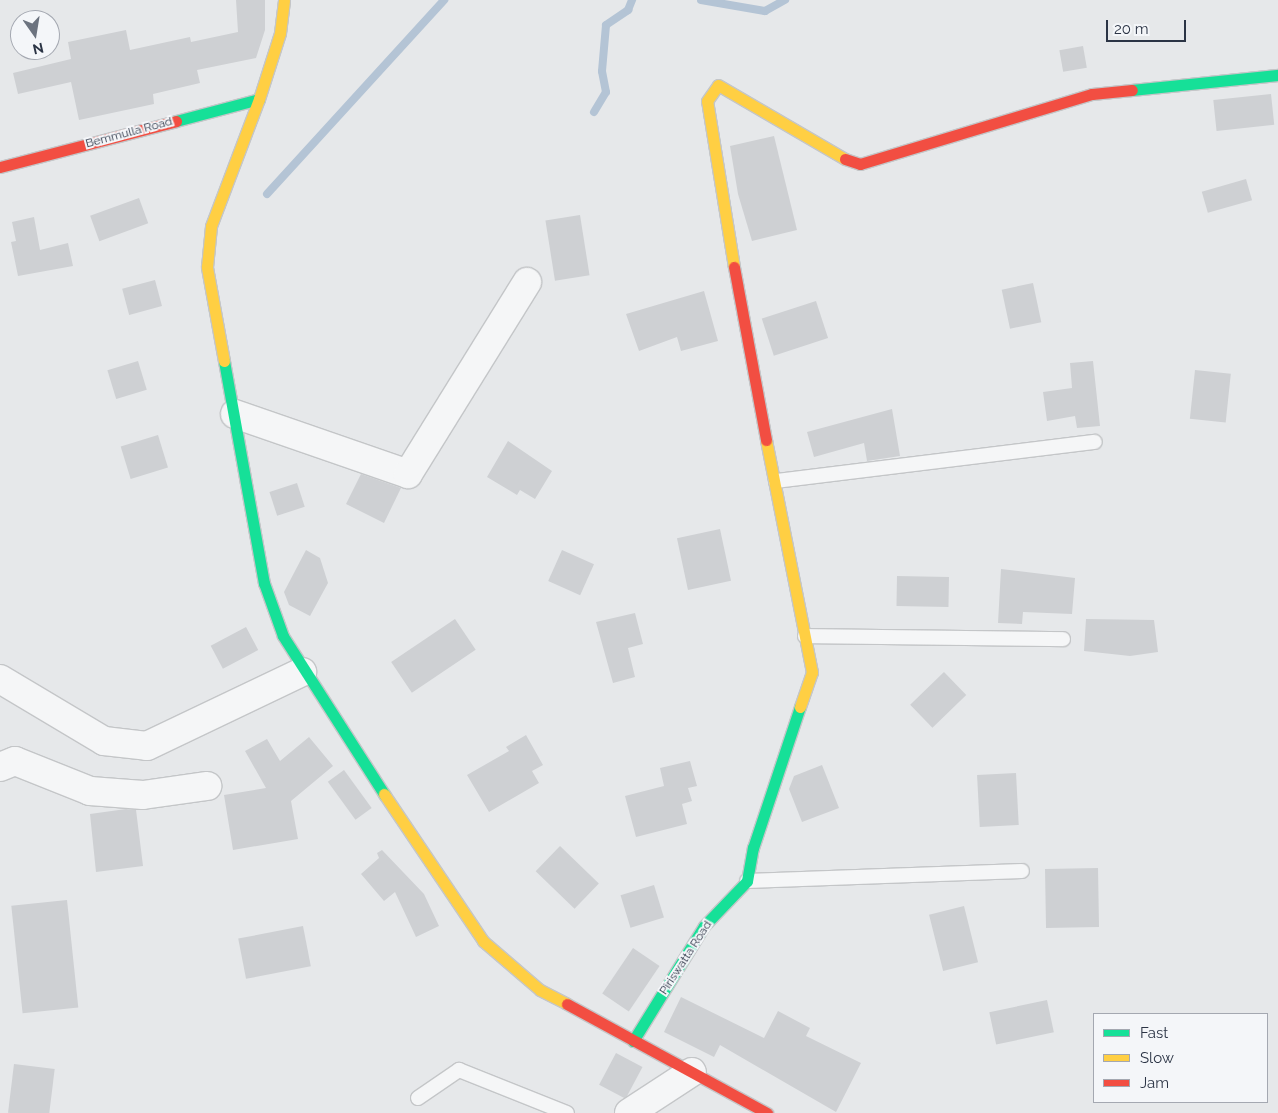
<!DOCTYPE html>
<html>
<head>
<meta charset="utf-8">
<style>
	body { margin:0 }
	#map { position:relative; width:1278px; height:1113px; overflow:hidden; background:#e6e8ea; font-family:Raleway,sans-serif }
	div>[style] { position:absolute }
	.stream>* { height:8px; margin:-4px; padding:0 4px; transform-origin:4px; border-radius:4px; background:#b4c4d5 }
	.building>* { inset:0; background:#ced0d3; transform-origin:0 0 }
	.roads { filter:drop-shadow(1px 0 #c4c6c8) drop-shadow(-1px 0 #c4c6c8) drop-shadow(0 1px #c4c6c8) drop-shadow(0 -1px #c4c6c8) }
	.lane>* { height:14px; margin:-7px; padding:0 7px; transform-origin:7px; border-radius:7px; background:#f5f6f7 }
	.street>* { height:28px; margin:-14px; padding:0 14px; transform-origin:14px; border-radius:14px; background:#f5f6f7 }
	.fast>* { height:11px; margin:-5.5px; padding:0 5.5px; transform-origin:5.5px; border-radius:5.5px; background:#16e098 }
	.slow>* { height:11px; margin:-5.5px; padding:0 5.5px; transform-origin:5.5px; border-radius:5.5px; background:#ffcf43 }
	.jam>* { height:11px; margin:-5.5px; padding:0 5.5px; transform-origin:5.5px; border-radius:5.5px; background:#f24e42 }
	span { translate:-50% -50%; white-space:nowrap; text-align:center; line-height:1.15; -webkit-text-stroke:4px #f4f6f9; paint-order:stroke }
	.street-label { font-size:12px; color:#2b3445 }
	.legend { position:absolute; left:1093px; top:1013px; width:175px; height:90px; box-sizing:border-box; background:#f4f6f9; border:1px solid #a4a8b1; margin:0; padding:6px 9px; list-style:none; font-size:15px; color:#2b3445 }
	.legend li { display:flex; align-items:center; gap:10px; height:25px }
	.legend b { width:25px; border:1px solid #a4a8b1 }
	.north { position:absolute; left:10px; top:10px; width:50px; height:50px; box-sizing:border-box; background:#f4f6f9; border:1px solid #a4a8b1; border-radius:50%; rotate:167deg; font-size:14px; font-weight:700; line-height:20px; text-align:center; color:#2b3445 }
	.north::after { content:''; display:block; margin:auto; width:18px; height:22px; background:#6c737f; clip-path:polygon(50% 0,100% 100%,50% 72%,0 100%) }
	.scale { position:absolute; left:1106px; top:20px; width:80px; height:22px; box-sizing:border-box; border:2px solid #2b3445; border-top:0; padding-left:6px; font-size:15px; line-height:18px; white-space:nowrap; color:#2b3445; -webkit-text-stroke:4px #f4f6f9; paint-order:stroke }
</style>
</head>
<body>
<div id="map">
	<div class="stream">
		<div style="left:701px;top:0;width:65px;rotate:9.8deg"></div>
		<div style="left:765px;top:11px;width:23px;rotate:-29deg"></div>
		<div style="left:594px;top:112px;width:23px;rotate:-59deg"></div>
		<div style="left:606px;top:92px;width:21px;rotate:-101deg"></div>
		<div style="left:602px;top:71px;width:46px;rotate:-85deg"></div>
		<div style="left:606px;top:25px;width:27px;rotate:-34deg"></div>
		<div style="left:628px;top:10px;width:11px;rotate:-68deg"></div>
		<div style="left:267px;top:194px;width:263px;rotate:-47.6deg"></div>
	</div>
	<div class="building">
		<div style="clip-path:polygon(236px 0,265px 0,265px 30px,256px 58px,197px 70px,200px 83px,153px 94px,154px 104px,79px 120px,71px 82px,18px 94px,13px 73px,71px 59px,68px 42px,126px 30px,130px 50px,190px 37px,191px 42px,238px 32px)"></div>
		<div style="left:1083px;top:46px;width:22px;height:24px;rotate:80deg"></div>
		<div style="left:1271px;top:94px;width:31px;height:58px;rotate:84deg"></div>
		<div style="clip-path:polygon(774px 136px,797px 230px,752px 241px,738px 194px,730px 146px)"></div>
		<div style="left:1246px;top:179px;width:22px;height:46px;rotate:74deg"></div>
		<div style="left:139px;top:198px;width:27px;height:52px;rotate:70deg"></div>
		<div style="left:580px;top:215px;width:61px;height:35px;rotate:81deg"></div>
		<div style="clip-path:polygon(34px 217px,40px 250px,68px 243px,73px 266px,18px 276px,11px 242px,16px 241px,12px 222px)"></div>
		<div style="left:155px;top:280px;width:27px;height:34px;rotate:75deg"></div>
		<div style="left:1033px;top:283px;width:40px;height:32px;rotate:78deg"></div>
		<div style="clip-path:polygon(704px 291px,718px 341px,681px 351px,677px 337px,639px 351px,626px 314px)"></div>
		<div style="left:816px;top:301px;width:39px;height:57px;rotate:72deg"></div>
		<div style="left:138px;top:361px;width:30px;height:32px;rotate:73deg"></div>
		<div style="clip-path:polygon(1093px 361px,1100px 426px,1077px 428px,1075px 416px,1047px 421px,1043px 392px,1072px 388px,1070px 363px)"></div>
		<div style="left:1195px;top:370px;width:36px;height:49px;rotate:6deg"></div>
		<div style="clip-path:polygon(892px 409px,900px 456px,867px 461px,864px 443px,814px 457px,807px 432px)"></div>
		<div style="left:158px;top:435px;width:34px;height:39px;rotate:73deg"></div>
		<div style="clip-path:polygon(508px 441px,552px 471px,535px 499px,520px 490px,517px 495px,487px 477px)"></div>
		<div style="clip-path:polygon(361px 474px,401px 488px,384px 523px,346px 504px)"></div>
		<div style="left:297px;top:483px;width:25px;height:29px;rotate:72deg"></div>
		<div style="left:720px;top:529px;width:53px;height:44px;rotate:78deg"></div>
		<div style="clip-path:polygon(306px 550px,320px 558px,328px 583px,310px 616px,289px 605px,284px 592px)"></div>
		<div style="left:562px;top:550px;width:35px;height:34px;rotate:24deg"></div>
		<div style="clip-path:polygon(1001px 569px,1075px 578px,1072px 614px,1023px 612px,1022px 624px,998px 623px)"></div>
		<div style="left:897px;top:576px;width:52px;height:30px;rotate:1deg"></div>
		<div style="clip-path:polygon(635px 613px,643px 644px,628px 648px,635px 677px,613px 683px,596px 622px)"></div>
		<div style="left:455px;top:619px;width:37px;height:77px;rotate:56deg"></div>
		<div style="clip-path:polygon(1086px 619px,1154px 620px,1158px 652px,1130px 656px,1084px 651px)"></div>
		<div style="left:246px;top:627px;width:26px;height:40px;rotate:62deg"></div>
		<div style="left:944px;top:672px;width:32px;height:47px;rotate:46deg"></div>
		<div style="clip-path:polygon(526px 735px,543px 765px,532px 771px,539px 783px,489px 812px,467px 775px,509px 751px,506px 747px)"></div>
		<div style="clip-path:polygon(309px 737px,333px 766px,291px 801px,298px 839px,233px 850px,224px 795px,266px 788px,245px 751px,267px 739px,280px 761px)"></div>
		<div style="clip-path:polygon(690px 761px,697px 786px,688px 788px,692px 801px,682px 804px,687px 824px,636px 837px,625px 796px,664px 786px,660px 768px)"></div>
		<div style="clip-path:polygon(822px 765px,839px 808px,802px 822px,789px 789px,794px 776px)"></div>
		<div style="left:344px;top:770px;width:47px;height:20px;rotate:54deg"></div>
		<div style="left:1016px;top:773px;width:52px;height:39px;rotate:87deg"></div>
		<div style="clip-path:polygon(126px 809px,136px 810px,143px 866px,96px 872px,90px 814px)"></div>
		<div style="left:560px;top:846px;width:54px;height:35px;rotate:44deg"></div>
		<div style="clip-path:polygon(382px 850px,424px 894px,439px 926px,416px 937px,395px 892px,384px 901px,361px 874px,379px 858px,377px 853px)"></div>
		<div style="left:1098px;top:868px;width:59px;height:53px;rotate:89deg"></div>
		<div style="left:654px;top:885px;width:34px;height:35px;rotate:73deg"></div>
		<div style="left:67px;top:900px;width:108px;height:56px;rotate:84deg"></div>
		<div style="left:964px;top:906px;width:58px;height:36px;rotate:76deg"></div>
		<div style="left:303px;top:926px;width:41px;height:66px;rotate:79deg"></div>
		<div style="left:633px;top:948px;width:32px;height:55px;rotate:34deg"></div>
		<div style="clip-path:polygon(681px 997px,764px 1038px,778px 1011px,810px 1028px,806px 1036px,861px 1063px,836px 1112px,720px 1045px,714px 1057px,664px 1032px)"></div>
		<div style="left:1047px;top:1000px;width:33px;height:59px;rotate:78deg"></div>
		<div style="left:616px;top:1053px;width:30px;height:36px;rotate:28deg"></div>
		<div style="left:14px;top:1064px;width:41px;height:49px;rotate:7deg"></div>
	</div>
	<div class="roads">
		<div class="lane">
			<div style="left:776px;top:481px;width:321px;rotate:-7deg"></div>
			<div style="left:805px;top:636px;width:258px;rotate:0.7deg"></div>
			<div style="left:747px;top:881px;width:275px;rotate:-2.1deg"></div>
			<div style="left:418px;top:1098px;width:50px;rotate:-34.3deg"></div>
			<div style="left:459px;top:1070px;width:116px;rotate:21.7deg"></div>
		</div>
		<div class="street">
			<div style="left:235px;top:414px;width:183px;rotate:19.1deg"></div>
			<div style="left:408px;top:474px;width:226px;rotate:-58.2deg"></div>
			<div style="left:0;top:679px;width:121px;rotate:30.8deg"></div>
			<div style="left:104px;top:741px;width:43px;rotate:6.6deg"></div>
			<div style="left:147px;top:746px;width:172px;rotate:-25.5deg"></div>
			<div style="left:0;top:767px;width:16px;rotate:-22deg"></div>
			<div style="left:15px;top:761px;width:81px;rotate:21.8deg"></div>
			<div style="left:90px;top:791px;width:53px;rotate:4.3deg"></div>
			<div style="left:143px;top:795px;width:65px;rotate:-8deg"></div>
			<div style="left:629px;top:1113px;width:75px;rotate:-33.1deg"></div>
		</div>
		<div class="fast">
			<div style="left:1132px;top:90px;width:147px;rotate:-5.9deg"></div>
			<div style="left:176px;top:121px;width:86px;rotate:-14.8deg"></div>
			<div style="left:224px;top:361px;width:226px;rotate:79.8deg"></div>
			<div style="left:264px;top:583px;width:56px;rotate:70.3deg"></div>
			<div style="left:283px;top:636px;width:188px;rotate:57.4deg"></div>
			<div style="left:633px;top:1041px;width:135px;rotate:-58.3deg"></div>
			<div style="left:704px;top:926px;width:62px;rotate:-46.3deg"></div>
			<div style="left:747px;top:881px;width:34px;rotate:-80deg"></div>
			<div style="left:753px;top:848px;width:149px;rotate:-71.6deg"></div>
		</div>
		<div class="slow">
			<div style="left:734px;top:267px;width:168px;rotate:-99.2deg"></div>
			<div style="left:707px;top:101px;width:19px;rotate:-55deg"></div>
			<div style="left:718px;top:85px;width:147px;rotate:30.2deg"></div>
			<div style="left:224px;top:361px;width:96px;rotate:-100.3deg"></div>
			<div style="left:207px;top:267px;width:41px;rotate:-84.4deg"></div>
			<div style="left:211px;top:226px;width:136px;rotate:-69.3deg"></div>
			<div style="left:259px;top:99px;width:69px;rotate:-72.3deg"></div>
			<div style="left:280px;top:33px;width:33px;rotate:-83deg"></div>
			<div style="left:766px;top:440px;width:237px;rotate:78.8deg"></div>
			<div style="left:812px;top:672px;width:37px;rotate:109deg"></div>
			<div style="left:384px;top:794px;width:177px;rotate:56deg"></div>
			<div style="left:483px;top:941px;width:75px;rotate:40.7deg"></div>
			<div style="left:540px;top:990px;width:30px;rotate:27deg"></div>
		</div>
		<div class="jam">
			<div style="left:845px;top:159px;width:16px;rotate:18deg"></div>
			<div style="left:860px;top:164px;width:242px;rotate:-16.8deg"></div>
			<div style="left:1092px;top:94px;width:40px;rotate:-5.7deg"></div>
			<div style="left:0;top:167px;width:182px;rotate:-14.6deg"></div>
			<div style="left:734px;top:267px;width:176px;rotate:79.5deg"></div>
			<div style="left:567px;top:1004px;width:228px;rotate:28.6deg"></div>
		</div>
	</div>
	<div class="street-label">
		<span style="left:129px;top:133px;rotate:-15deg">Bemmulla Road</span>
		<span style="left:686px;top:958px;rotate:-57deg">Piriswatta Road</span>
	</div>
	<ul class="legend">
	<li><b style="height:6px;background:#16e098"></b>Fast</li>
	<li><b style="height:6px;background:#ffcf43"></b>Slow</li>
	<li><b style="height:6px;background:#f24e42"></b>Jam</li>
	</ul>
	<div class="north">N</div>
	<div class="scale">20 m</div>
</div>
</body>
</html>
